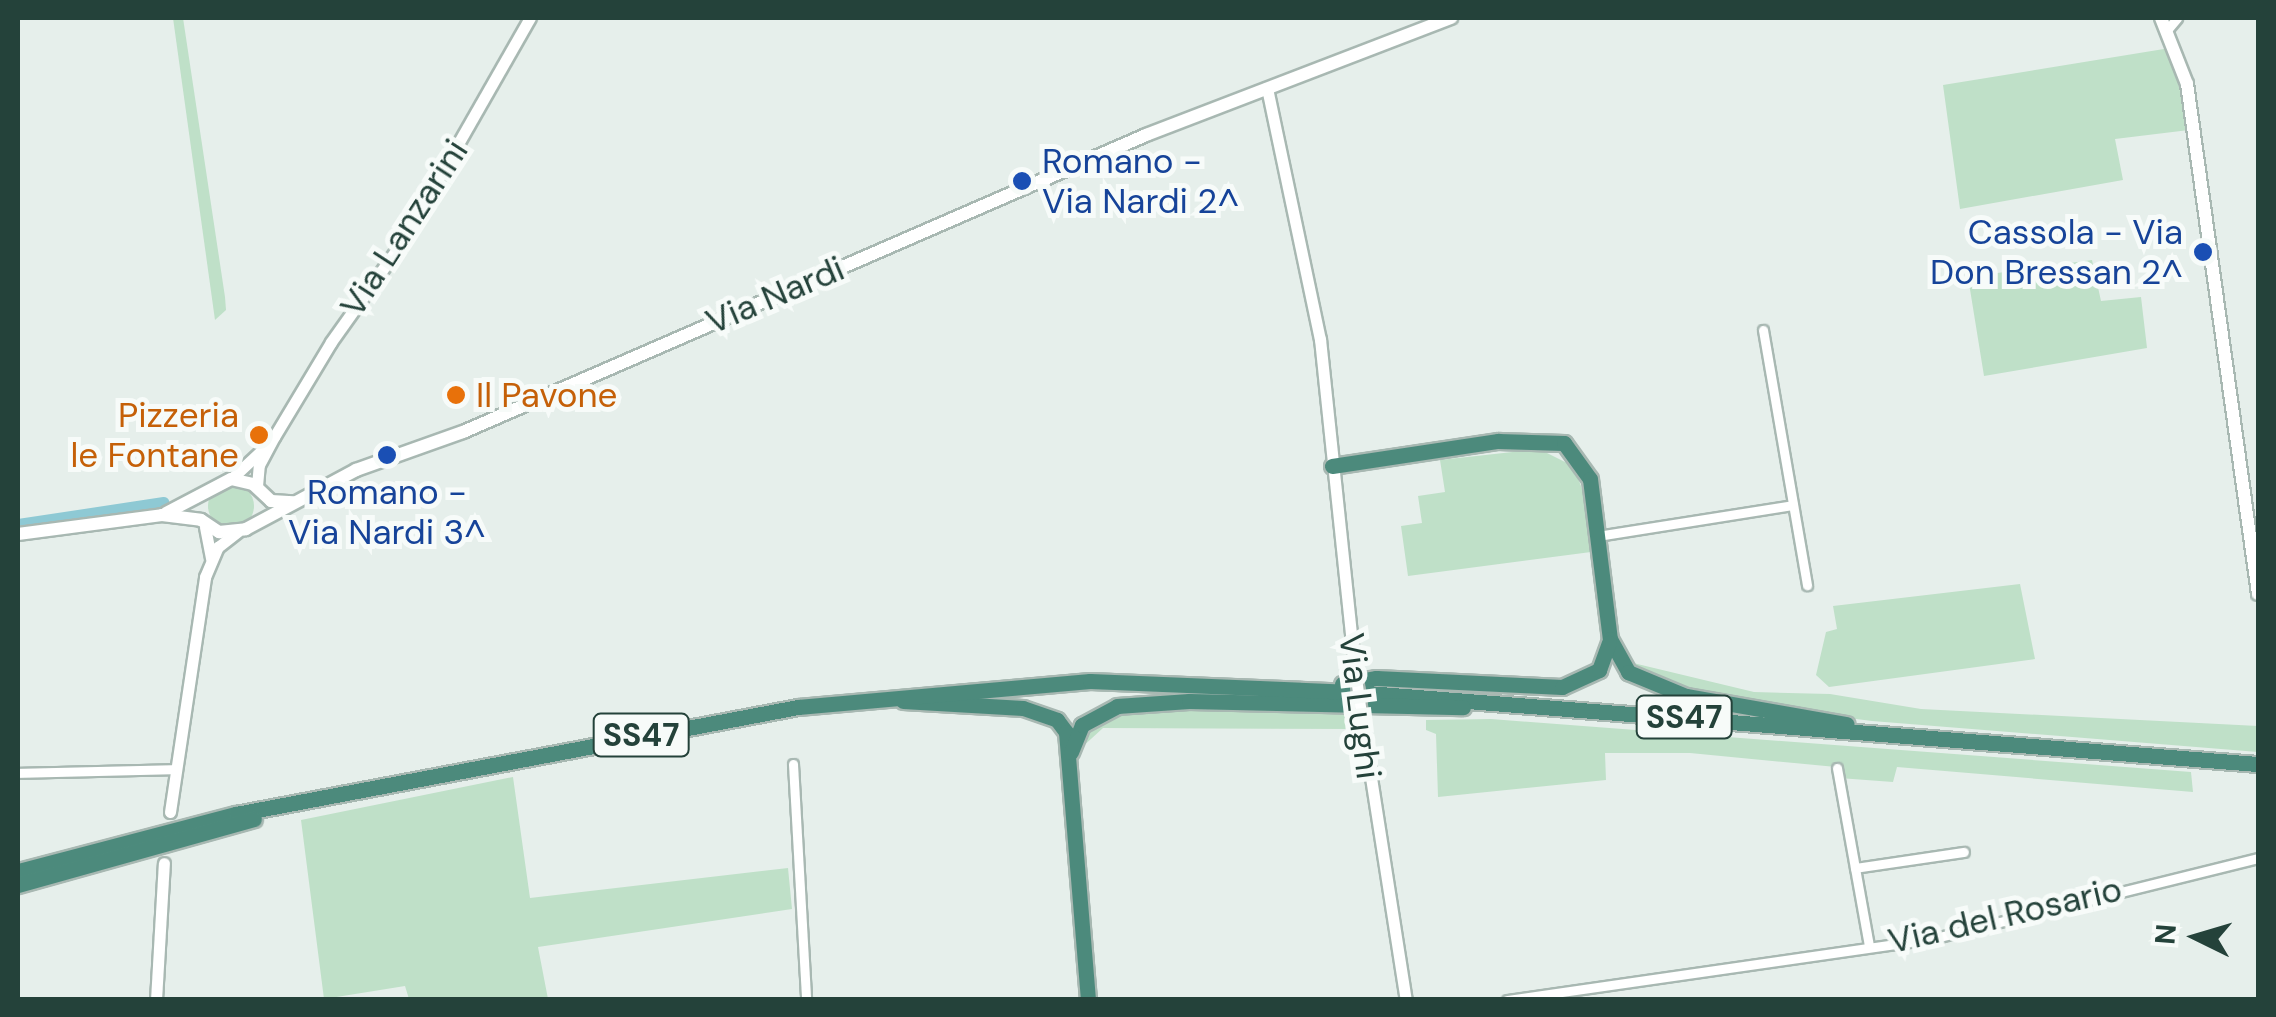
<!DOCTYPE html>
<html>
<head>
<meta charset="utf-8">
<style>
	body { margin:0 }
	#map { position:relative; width:2276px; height:1017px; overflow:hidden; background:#e6efeb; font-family:"DM Sans",sans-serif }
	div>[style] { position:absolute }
	.green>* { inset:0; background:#bfe0c8 }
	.round { border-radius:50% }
	.canal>* { height:11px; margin:-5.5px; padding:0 5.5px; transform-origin:5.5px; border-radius:5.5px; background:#8ec9d4 }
	.roads { filter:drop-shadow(2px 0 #a8b8b2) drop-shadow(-2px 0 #a8b8b2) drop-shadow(0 2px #a8b8b2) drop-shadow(0 -2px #a8b8b2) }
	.minor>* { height:9px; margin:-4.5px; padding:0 4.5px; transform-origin:4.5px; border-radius:4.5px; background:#fff }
	.tertiary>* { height:11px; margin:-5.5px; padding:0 5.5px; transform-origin:5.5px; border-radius:5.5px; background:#fff }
	.secondary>* { height:12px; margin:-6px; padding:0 6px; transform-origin:6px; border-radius:6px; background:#fff }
	.trunk>* { height:15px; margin:-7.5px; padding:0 7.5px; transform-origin:7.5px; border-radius:7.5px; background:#4c8a7c }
	.bridges { filter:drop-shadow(2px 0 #a8b8b2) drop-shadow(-2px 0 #a8b8b2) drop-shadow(0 2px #a8b8b2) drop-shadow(0 -2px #a8b8b2) }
	.tertiary-bridge>* { height:11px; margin:-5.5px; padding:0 5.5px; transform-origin:5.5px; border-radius:5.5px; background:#fff }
	.dots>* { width:28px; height:28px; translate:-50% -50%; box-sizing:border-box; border:5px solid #f7fbf9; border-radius:50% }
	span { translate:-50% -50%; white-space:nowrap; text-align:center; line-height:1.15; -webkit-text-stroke:10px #f7fbf9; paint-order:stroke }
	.shield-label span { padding:2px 8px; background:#f7fbf9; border:2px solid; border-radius:8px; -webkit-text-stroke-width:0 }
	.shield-label { font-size:32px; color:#24423a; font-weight:700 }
	.transit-label { font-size:35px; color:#164399 }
	.left { translate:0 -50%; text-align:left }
	.right { translate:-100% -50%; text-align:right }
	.street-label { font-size:35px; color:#24423a }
	.food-label { font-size:35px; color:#c56008 }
	.frame { position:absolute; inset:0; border:20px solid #24423a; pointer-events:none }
	.north { position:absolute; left:2146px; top:887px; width:100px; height:100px; -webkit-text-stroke:8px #f7fbf9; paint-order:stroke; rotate:275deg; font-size:28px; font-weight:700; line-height:40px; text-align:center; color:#24423a }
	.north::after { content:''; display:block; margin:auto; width:35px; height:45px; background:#24423a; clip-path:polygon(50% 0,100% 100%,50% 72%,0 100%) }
</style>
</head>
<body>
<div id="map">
	<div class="green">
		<div style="clip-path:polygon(173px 18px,183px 18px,225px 297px,226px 310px,215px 320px)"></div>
		<div style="clip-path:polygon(2170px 48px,2189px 130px,2115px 139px,2123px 180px,1960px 209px,1943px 85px)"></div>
		<div style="clip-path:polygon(2092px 260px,2101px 301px,2141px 297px,2147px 348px,1984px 376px,1968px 277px)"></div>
		<div style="clip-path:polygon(1539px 449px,1573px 466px,1585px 496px,1591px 552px,1408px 576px,1401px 526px,1422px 523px,1418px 496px,1445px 492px,1440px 460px)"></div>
		<div class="round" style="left:208px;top:483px;width:46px;height:46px"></div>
		<div style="clip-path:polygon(2020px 584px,2035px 659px,1829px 687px,1816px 675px,1826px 632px,1837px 629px,1833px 606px)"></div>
		<div style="clip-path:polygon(1629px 662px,1754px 692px,1830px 694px,1921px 709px,2258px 726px,2258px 752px,1872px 721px,1739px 704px,1644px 680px)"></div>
		<div style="clip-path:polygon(1220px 707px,1352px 715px,1354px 729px,1103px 728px,1080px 749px,1074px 771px,1074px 744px,1082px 729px,1106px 716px)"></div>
		<div style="clip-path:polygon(1491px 719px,2191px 772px,2193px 792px,1897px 767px,1893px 782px,1839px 778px,1836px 767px,1690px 753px,1605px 753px,1606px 780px,1438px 797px,1436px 734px,1426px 730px,1426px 720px)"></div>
		<div style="clip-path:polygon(513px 777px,530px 898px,788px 868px,792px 909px,538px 947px,548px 999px,409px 999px,405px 986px,324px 999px,301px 820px)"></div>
	</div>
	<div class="canal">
		<div style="left:18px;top:524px;width:147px;rotate:-8.6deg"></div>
	</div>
	<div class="roads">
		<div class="minor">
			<div style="left:2167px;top:30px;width:16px;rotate:-50deg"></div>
			<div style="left:1763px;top:330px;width:259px;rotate:80.2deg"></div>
			<div style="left:1597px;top:536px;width:198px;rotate:-9deg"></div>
			<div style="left:793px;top:764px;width:236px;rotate:86.8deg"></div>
			<div style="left:1837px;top:768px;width:181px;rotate:79.8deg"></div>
			<div style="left:18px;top:773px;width:159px;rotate:-1.4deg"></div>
			<div style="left:1855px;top:868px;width:110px;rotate:-8.4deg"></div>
			<div style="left:1507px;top:1000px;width:432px;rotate:-8.2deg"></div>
			<div style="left:1935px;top:938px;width:333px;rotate:-13.9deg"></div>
		</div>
		<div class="tertiary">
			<div style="left:1267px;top:88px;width:257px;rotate:78.1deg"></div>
			<div style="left:1320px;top:339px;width:334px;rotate:84deg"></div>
			<div style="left:231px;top:479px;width:41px;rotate:-43deg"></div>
			<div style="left:257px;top:486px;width:21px;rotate:-85deg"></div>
			<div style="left:259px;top:465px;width:32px;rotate:-62deg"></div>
			<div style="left:274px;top:437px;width:111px;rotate:-59deg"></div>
			<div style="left:331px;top:342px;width:123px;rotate:-54.6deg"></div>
			<div style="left:402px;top:242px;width:258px;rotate:-60.3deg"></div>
			<div style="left:205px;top:527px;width:32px;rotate:79deg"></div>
			<div style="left:1362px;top:720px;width:283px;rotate:81.1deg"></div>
			<div style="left:170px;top:812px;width:238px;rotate:-81.5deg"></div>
			<div style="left:205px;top:577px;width:33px;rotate:-67deg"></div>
			<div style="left:218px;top:547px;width:24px;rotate:-38deg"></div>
			<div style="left:156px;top:1000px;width:137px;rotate:-86.7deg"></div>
		</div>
		<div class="secondary">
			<div style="left:2161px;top:18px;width:71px;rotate:68.5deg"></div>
			<div style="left:2187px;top:84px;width:515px;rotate:82.07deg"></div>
			<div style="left:166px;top:513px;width:73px;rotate:-27.6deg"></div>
			<div style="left:231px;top:479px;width:23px;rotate:13deg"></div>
			<div style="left:253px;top:484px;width:25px;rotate:43deg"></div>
			<div style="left:271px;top:501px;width:22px;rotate:3deg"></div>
			<div style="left:18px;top:534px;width:145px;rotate:-7.5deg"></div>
			<div style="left:162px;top:515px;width:39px;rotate:7deg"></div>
			<div style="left:201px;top:520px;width:22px;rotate:34deg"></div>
			<div style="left:219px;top:532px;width:27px;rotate:-6deg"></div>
			<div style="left:246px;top:529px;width:125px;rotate:-28.2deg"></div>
			<div style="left:356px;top:470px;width:114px;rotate:-19.6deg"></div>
			<div style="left:463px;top:432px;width:745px;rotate:-23.5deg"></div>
			<div style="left:1146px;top:135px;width:327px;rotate:-21deg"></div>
		</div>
		<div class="trunk">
			<div style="left:1332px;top:466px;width:168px;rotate:-8.6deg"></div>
			<div style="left:1498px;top:441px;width:66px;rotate:1.7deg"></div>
			<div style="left:1564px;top:443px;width:44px;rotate:54.2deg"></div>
			<div style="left:1590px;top:479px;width:161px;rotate:82.9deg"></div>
			<div style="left:1610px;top:639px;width:38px;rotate:61deg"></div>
			<div style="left:1628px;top:672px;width:63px;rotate:22.5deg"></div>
			<div style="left:1686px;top:696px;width:163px;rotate:9.9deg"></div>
			<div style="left:1342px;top:684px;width:35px;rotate:-10deg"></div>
			<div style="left:1376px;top:678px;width:186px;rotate:2.8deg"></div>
			<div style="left:1562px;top:687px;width:41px;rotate:-24.7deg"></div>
			<div style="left:1599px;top:670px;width:29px;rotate:-70deg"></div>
			<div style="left:1367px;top:693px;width:894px;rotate:4.56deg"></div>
			<div style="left:903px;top:701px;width:120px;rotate:3.3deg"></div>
			<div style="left:1023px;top:708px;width:36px;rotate:19deg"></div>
			<div style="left:1057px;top:720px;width:15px;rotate:53deg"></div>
			<div style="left:1066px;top:732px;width:269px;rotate:85.3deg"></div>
			<div style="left:1071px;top:752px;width:29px;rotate:-68deg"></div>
			<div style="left:1082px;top:725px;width:40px;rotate:-28deg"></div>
			<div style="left:1117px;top:706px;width:72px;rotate:-4deg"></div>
			<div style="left:1189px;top:701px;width:274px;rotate:1.3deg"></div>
			<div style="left:18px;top:871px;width:225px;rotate:-14.7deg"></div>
			<div style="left:236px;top:814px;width:572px;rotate:-10.78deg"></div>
			<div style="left:798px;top:707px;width:293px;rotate:-5.1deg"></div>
			<div style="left:1090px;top:681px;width:262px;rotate:2.4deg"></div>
			<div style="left:18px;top:885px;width:245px;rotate:-15.6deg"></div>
		</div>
	</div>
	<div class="bridges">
		<div class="tertiary-bridge">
			<div style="left:1355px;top:671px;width:49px;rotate:81.9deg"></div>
		</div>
	</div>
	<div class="dots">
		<div style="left:1022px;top:181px;background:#1a4fb4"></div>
		<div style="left:2203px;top:252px;background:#1a4fb4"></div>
		<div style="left:456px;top:395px;background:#e8710a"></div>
		<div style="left:259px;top:435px;background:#e8710a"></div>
		<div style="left:387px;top:455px;background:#1a4fb4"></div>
	</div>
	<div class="shield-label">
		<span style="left:1684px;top:717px">SS47</span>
		<span style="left:641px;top:735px">SS47</span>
	</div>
	<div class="transit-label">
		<span class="left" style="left:1042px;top:181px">Romano -<br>Via Nardi 2^</span>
		<span class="right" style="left:2183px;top:252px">Cassola - Via<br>Don Bressan 2^</span>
		<span style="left:387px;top:512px">Romano -<br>Via Nardi 3^</span>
	</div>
	<div class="street-label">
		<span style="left:404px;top:228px;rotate:-57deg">Via Lanzarini</span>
		<span style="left:775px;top:295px;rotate:-23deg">Via Nardi</span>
		<span style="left:1360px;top:706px;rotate:83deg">Via Lughi</span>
		<span style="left:2005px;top:915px;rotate:-13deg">Via del Rosario</span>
	</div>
	<div class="food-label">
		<span class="left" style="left:476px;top:395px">Il Pavone</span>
		<span class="right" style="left:239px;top:435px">Pizzeria<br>le Fontane</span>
	</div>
	<div class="frame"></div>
	<div class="north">N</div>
</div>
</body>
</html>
